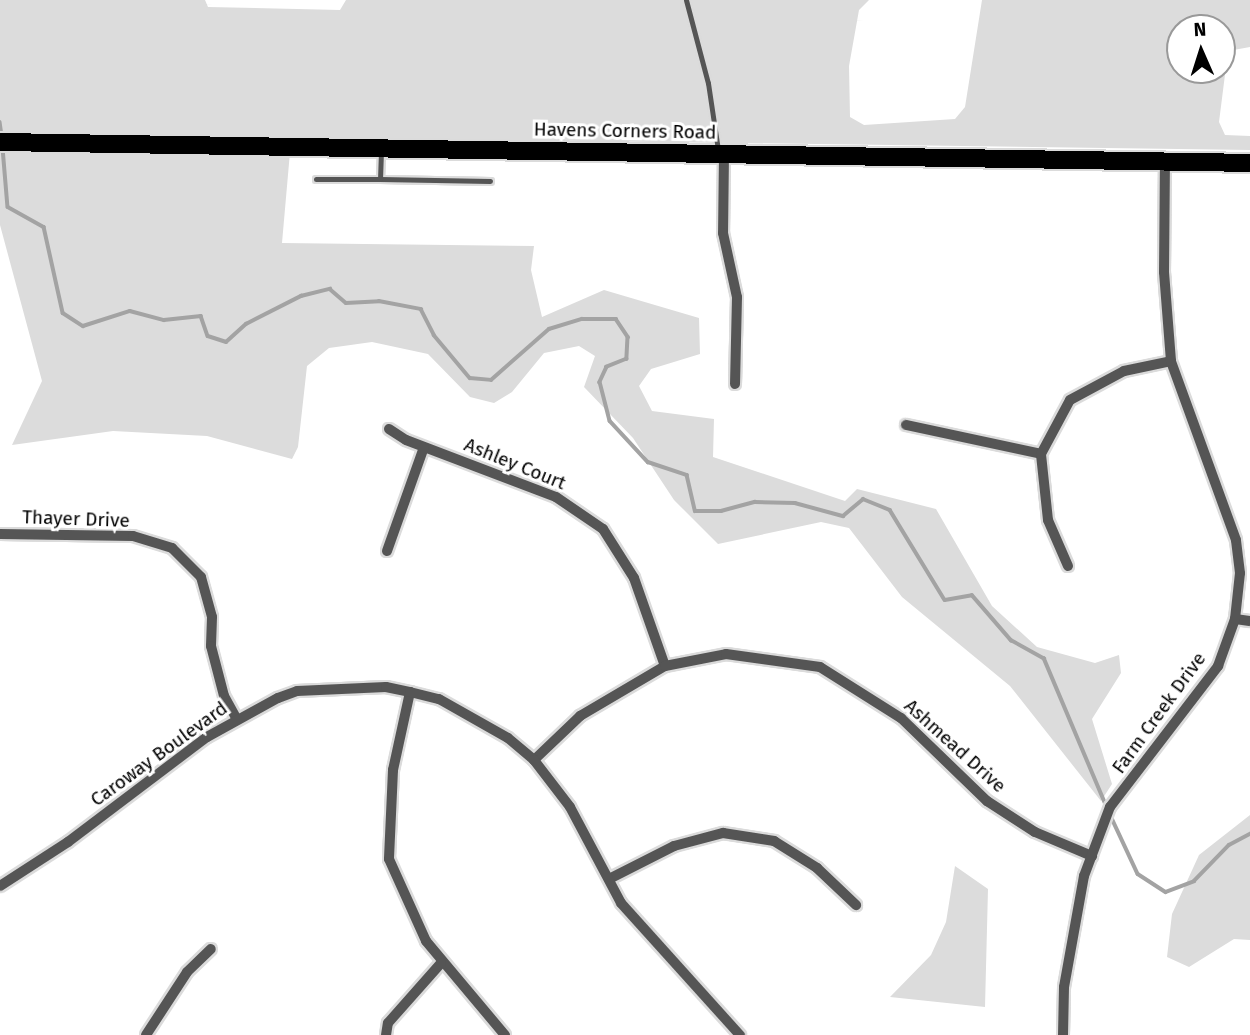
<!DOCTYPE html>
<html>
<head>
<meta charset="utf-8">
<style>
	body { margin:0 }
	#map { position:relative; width:1250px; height:1035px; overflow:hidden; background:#fff; font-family:"Fira Sans",sans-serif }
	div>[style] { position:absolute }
	.green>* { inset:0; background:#dcdcdc }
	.stream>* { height:3.5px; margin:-1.75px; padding:0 1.75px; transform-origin:1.75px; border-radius:1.75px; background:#a3a3a3 }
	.roads { filter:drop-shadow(2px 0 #dbdbdb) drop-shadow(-2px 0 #dbdbdb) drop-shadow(0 2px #dbdbdb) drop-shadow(0 -2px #dbdbdb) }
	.service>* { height:5px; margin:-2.5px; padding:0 2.5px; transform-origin:2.5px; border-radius:2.5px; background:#555 }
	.minor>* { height:10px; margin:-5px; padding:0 5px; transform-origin:5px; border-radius:5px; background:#555 }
	.primary>* { height:18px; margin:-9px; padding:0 9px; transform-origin:9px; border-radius:9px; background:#000 }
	span { translate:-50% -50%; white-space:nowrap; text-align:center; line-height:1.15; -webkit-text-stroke:6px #fff; paint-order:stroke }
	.street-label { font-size:19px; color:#000 }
	.north { position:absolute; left:1166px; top:14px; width:70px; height:70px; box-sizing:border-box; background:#fff; border:2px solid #999; border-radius:50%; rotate:357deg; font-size:19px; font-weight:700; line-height:28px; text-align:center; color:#000 }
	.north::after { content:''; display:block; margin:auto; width:24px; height:32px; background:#000; clip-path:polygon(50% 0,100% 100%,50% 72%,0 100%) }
</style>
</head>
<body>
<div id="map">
	<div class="green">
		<div style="clip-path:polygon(evenodd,0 0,205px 0,208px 7px,340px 10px,346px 0,869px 0,859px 10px,849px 66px,850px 117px,864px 125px,955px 119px,965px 107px,982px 0,1250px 0,1250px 47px,1228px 51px,1219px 122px,1225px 135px,1250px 136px,1250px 150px,0 133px,0 0,1180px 28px,1222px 28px,1222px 70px,1180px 70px,1180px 28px)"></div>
		<div style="clip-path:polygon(0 151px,290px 152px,282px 243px,534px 246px,531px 270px,542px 317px,604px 290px,699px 318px,700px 354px,651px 369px,639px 386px,652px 411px,714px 419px,713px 457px,845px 501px,857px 489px,936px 509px,992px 606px,1037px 647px,1095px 663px,1119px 655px,1121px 673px,1092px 719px,1112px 784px,1101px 801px,1010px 686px,902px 597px,849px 528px,821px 522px,718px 544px,674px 500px,633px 438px,584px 387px,595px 356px,579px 346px,544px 353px,512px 392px,494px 403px,470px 397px,428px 354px,372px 342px,329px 348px,307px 366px,298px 447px,292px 459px,207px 436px,113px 431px,12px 445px,42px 381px,0 225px)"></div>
		<div style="clip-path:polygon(1250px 815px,1250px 940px,1234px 939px,1189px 967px,1167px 957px,1172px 914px,1199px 855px)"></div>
		<div style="clip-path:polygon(955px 866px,988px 889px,985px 1007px,890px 997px,931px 955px,946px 922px)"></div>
	</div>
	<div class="stream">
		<div style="left:0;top:122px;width:14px;rotate:82deg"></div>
		<div style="left:3px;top:148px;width:59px;rotate:85.2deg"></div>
		<div style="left:8px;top:207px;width:41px;rotate:29.1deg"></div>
		<div style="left:44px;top:227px;width:88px;rotate:77.5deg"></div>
		<div style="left:63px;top:313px;width:24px;rotate:33deg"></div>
		<div style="left:83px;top:326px;width:49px;rotate:-17.7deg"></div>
		<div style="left:130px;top:311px;width:35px;rotate:15deg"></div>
		<div style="left:164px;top:320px;width:37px;rotate:-6deg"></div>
		<div style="left:201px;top:316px;width:21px;rotate:71deg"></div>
		<div style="left:208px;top:336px;width:19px;rotate:18deg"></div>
		<div style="left:226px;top:342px;width:27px;rotate:-42deg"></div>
		<div style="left:246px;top:324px;width:62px;rotate:-27deg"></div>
		<div style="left:301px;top:296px;width:30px;rotate:-14deg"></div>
		<div style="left:330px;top:289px;width:21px;rotate:41deg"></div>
		<div style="left:346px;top:303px;width:33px;rotate:-3deg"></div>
		<div style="left:379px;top:301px;width:43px;rotate:10.8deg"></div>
		<div style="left:421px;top:309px;width:29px;rotate:63deg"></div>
		<div style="left:434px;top:335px;width:56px;rotate:50.1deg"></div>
		<div style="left:470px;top:378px;width:21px;rotate:5deg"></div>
		<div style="left:491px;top:380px;width:77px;rotate:-41.3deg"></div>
		<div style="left:549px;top:329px;width:34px;rotate:-17deg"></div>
		<div style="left:582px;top:319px;width:34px"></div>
		<div style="left:616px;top:319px;width:22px;rotate:56deg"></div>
		<div style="left:628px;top:337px;width:22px;rotate:93deg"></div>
		<div style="left:627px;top:359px;width:22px;rotate:158deg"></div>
		<div style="left:607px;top:367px;width:17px;rotate:115deg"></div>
		<div style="left:600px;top:382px;width:40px;rotate:75.6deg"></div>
		<div style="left:610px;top:421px;width:56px;rotate:47.2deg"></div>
		<div style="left:648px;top:462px;width:41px;rotate:18.4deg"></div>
		<div style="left:687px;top:475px;width:37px;rotate:77deg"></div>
		<div style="left:695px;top:511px;width:26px"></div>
		<div style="left:721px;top:511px;width:35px;rotate:-15deg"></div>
		<div style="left:755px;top:502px;width:40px;rotate:1.4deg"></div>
		<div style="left:795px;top:503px;width:50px;rotate:15.2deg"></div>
		<div style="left:843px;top:516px;width:26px;rotate:-40deg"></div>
		<div style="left:863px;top:499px;width:29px;rotate:22deg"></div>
		<div style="left:890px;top:510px;width:105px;rotate:58.6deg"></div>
		<div style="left:945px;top:600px;width:27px;rotate:-10deg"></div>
		<div style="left:972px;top:595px;width:60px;rotate:49.1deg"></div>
		<div style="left:1011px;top:640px;width:38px;rotate:29deg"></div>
		<div style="left:1044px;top:658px;width:162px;rotate:67.1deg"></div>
		<div style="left:1110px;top:814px;width:66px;rotate:65deg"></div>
		<div style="left:1138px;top:874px;width:33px;rotate:33deg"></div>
		<div style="left:1166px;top:892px;width:30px;rotate:-21deg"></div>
		<div style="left:1194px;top:881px;width:50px;rotate:-45.8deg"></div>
		<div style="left:1229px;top:845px;width:24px;rotate:-28deg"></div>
	</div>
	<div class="roads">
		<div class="service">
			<div style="left:686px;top:0;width:86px;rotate:75.2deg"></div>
			<div style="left:708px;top:83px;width:68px;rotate:81.5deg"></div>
			<div style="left:381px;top:151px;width:28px;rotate:92deg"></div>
			<div style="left:380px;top:179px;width:110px;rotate:1deg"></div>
			<div style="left:316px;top:179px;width:64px"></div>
		</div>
		<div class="minor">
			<div style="left:724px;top:154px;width:79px;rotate:90.7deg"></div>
			<div style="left:723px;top:233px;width:66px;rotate:77.7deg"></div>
			<div style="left:737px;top:297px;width:87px;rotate:91.3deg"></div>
			<div style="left:906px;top:425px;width:138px;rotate:12.1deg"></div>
			<div style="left:389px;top:429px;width:20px;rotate:33deg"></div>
			<div style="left:406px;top:440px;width:160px;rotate:20.8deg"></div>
			<div style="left:556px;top:497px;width:57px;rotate:34.2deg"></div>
			<div style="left:603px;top:529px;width:58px;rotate:57.7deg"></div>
			<div style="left:634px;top:578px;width:93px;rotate:70.6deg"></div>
			<div style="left:0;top:534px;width:133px;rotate:0.9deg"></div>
			<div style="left:133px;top:536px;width:41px;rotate:17.1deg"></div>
			<div style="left:172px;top:548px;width:41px;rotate:45deg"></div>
			<div style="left:201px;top:577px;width:41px;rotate:74.6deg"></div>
			<div style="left:212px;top:617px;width:29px;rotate:92deg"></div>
			<div style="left:211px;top:646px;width:52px;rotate:75.4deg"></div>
			<div style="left:224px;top:696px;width:25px;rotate:61deg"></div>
			<div style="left:387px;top:551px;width:110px;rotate:-70.4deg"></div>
			<div style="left:1068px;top:566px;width:50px;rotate:-113.5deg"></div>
			<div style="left:1048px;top:520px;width:66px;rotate:-96.1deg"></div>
			<div style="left:1041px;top:454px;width:61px;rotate:-61.8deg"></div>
			<div style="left:1070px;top:400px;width:61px;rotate:-28.2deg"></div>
			<div style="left:1124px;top:371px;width:48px;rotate:-12deg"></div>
			<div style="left:1235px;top:619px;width:15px;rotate:8deg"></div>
			<div style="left:410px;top:692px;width:80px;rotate:102.3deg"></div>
			<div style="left:393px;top:770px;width:89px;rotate:92.6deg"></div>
			<div style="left:389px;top:859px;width:90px;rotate:65.7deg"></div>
			<div style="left:426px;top:941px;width:123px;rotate:50deg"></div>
			<div style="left:534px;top:760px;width:64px;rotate:-43.7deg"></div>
			<div style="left:580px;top:716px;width:99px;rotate:-30.5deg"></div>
			<div style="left:665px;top:666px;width:62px;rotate:-11.1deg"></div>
			<div style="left:726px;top:654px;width:95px;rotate:7.9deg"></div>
			<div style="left:820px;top:667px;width:96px;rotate:32.2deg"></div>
			<div style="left:901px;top:718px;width:120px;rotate:44deg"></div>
			<div style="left:987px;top:801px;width:57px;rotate:32.9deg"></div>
			<div style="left:1035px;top:832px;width:62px;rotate:22.8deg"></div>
			<div style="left:609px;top:879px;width:73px;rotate:-26.9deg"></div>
			<div style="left:674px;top:846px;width:51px;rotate:-14.9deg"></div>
			<div style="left:723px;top:833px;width:52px;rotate:8.9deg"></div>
			<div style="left:774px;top:841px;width:51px;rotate:32.1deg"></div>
			<div style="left:817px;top:868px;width:54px;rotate:43.5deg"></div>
			<div style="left:0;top:886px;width:81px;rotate:-32.9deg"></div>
			<div style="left:68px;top:842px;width:174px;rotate:-37.1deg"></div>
			<div style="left:207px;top:737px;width:81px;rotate:-28.8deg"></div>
			<div style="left:278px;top:698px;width:20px;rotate:-20deg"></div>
			<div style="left:297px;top:691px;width:89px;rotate:-2.6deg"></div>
			<div style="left:386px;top:687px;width:25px;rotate:12deg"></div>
			<div style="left:410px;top:692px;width:30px;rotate:14deg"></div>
			<div style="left:439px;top:699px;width:79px;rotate:29.5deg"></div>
			<div style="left:508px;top:738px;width:34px;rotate:40deg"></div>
			<div style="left:534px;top:760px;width:59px;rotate:52.5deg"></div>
			<div style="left:570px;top:807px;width:109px;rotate:62deg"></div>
			<div style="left:621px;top:903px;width:178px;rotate:48deg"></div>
			<div style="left:146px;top:1035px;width:75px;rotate:-56.9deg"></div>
			<div style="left:187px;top:972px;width:33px;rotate:-44deg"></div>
			<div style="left:386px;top:1035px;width:12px;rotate:-81deg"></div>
			<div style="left:388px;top:1023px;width:80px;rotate:-48.5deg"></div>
			<div style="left:1063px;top:1035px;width:48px;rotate:-88.8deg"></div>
			<div style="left:1064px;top:987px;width:113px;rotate:-79.8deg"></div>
			<div style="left:1084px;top:876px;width:74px;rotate:-69.4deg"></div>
			<div style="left:1110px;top:807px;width:178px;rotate:-52.5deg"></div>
			<div style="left:1218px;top:666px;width:50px;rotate:-70.1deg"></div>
			<div style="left:1235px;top:619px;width:46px;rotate:-83.8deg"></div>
			<div style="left:1240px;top:573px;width:33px;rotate:-97deg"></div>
			<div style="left:1236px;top:540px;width:190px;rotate:-110deg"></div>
			<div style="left:1171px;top:361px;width:89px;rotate:-94.5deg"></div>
			<div style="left:1164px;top:272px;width:111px;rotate:-89.5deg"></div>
		</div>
		<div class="primary">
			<div style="left:0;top:142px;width:1250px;rotate:0.96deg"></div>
		</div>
	</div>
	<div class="street-label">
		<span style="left:625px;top:131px;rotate:1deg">Havens Corners Road</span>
		<span style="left:515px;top:464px;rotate:22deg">Ashley Court</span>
		<span style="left:76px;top:519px;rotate:2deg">Thayer Drive</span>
		<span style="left:1159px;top:713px;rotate:-54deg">Farm Creek Drive</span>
		<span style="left:955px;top:746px;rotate:42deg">Ashmead Drive</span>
		<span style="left:159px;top:754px;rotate:-36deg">Caroway Boulevard</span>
	</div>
	<div class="north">N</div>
</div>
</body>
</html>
